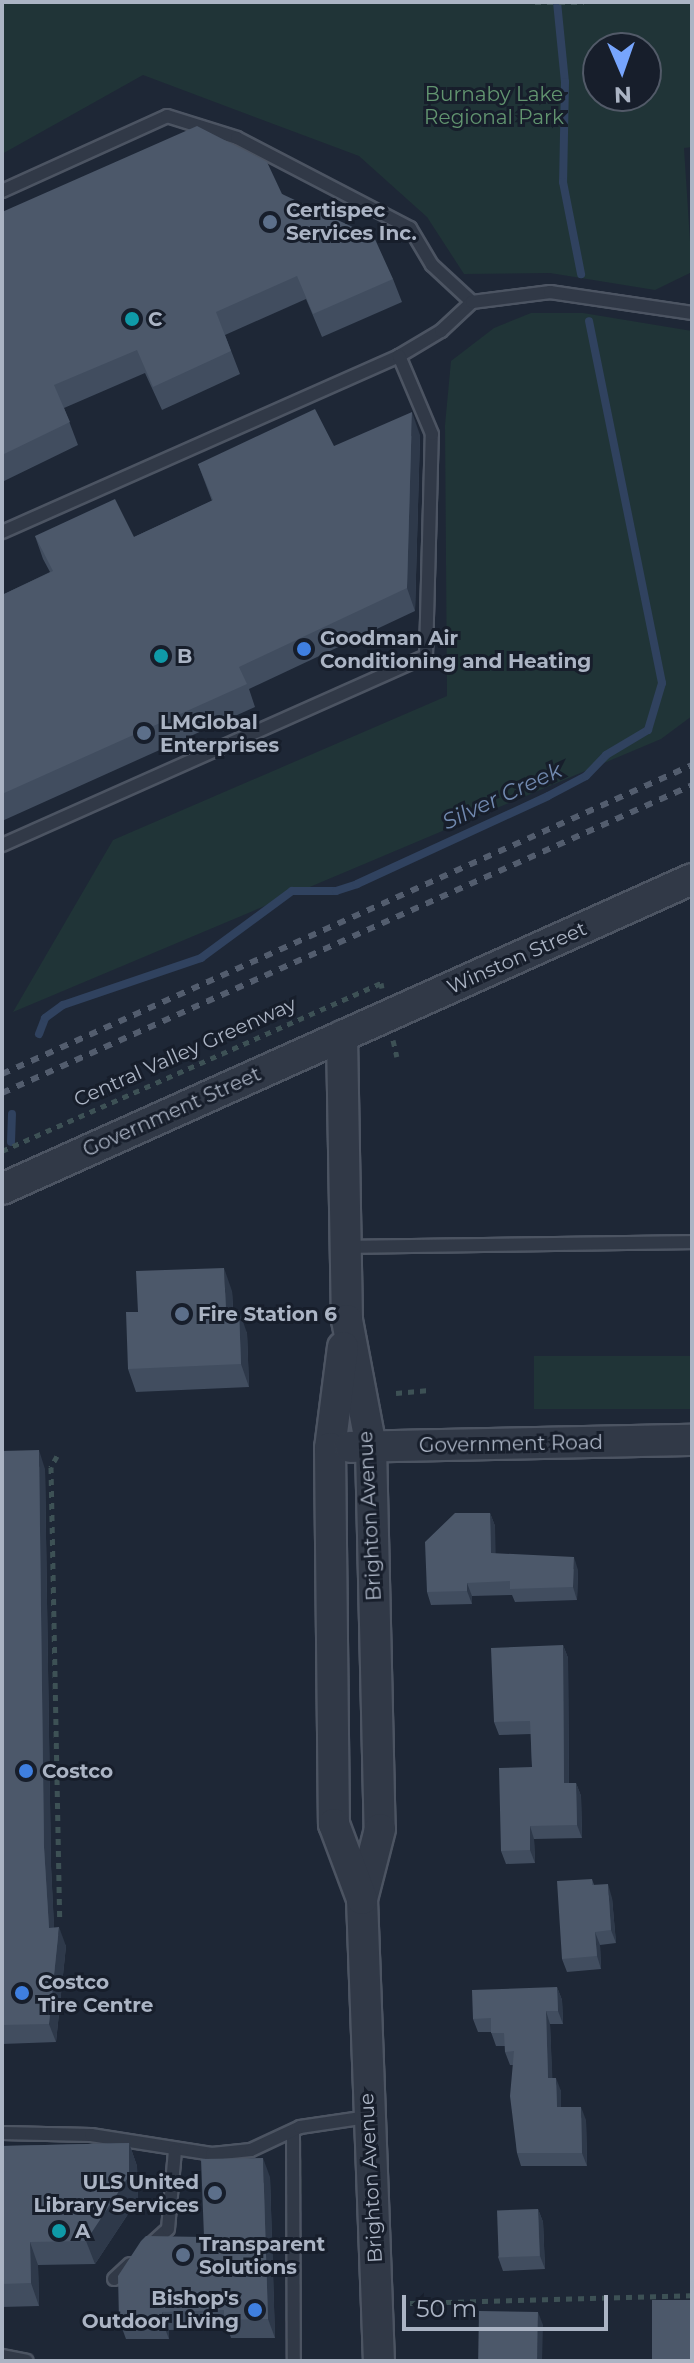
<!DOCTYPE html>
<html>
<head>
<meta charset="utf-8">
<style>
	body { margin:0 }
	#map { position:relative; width:694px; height:2363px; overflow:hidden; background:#1e2736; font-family:Montserrat,sans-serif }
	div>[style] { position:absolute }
	.green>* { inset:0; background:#203437; transform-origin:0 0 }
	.stream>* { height:8px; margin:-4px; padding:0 4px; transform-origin:4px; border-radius:4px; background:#30425f }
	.path>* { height:5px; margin-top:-2.5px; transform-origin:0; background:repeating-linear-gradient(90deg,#3d5155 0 6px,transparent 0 12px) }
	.roads { filter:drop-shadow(2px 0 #4c5462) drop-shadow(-2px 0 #4c5462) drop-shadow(0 2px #4c5462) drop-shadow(0 -2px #4c5462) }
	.service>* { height:12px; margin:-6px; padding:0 6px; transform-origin:6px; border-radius:6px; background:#313947 }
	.tertiary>* { height:30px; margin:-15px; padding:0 15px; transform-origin:15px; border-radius:15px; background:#313947 }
	.rail>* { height:6px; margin-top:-3px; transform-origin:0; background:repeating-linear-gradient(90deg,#535d6e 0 8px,transparent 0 16px) }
	.wall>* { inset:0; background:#414d5f }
	.shaded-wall>* { inset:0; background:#2e394a }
	.building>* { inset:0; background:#4c586a; transform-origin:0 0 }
	.dots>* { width:22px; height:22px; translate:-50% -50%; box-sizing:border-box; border:4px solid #171e2b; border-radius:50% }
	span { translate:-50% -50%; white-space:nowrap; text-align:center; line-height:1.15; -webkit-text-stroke:6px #171e2b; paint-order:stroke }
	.park-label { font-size:20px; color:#629570 }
	.poi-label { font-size:20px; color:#abb4c4; font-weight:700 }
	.left { translate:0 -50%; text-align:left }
	.right { translate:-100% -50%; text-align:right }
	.street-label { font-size:20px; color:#abb4c4 }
	.water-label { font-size:22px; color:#7189af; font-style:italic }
	.frame { position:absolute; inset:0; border:4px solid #abb4c4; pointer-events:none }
	.north { position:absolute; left:582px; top:32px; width:80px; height:80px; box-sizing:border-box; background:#171e2b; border:2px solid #525a68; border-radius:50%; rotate:178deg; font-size:22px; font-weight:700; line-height:32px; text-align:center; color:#abb4c4 }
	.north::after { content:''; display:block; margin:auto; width:28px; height:36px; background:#77a5fd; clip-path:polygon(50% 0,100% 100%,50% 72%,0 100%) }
	.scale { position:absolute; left:402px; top:2295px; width:206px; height:36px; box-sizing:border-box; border:4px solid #abb4c4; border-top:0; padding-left:10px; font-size:24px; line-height:28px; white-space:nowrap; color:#abb4c4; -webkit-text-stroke:6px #171e2b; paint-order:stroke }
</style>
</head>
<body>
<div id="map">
	<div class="green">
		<div style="clip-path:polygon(evenodd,2px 2px,692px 2px,692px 147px,684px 148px,692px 272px,655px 290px,550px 273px,464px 274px,427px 217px,359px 156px,143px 75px,2px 154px,2px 2px,598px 48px,646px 48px,646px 96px,598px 96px,598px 48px)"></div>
		<div style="clip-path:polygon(531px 313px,583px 313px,692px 331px,692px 716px,661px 739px,13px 1012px,113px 840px,447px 696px,445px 425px,451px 361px,494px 328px)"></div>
		<div style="left:692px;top:1356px;width:53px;height:158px;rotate:90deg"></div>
	</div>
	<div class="stream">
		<div style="left:557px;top:2px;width:80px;rotate:84.3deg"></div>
		<div style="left:565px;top:82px;width:100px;rotate:91.1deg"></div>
		<div style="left:563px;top:182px;width:94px;rotate:78.9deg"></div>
		<div style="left:39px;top:1034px;width:17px;rotate:-69deg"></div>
		<div style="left:45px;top:1018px;width:22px;rotate:-36deg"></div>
		<div style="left:63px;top:1005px;width:146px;rotate:-18.8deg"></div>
		<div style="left:201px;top:958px;width:113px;rotate:-36.4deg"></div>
		<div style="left:292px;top:891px;width:44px"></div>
		<div style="left:336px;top:891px;width:22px;rotate:-18deg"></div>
		<div style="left:357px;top:884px;width:210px;rotate:-24.7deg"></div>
		<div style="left:548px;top:796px;width:43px;rotate:-27.8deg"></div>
		<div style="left:586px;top:776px;width:29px;rotate:-46deg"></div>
		<div style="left:606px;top:755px;width:49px;rotate:-30.8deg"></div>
		<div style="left:648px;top:730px;width:49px;rotate:-73.4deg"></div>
		<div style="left:662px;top:683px;width:369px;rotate:-101.4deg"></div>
		<div style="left:11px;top:1142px;width:28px;rotate:-88deg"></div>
	</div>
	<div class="path">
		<div style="left:535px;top:2px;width:49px"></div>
		<div style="left:393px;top:1040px;width:17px;rotate:77deg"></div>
		<div style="left:2px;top:1151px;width:415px;rotate:-23.9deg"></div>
		<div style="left:381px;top:983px;width:5px;rotate:79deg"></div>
		<div style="left:396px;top:1393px;width:36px;rotate:-5deg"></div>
		<div style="left:57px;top:1456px;width:13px;rotate:119deg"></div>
		<div style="left:51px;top:1467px;width:453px;rotate:88.9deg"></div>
		<div style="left:410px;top:2303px;width:282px;rotate:-1.6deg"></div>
	</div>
	<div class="roads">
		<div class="service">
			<div style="left:2px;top:191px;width:181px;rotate:-24.4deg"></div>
			<div style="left:167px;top:116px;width:73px;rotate:17.4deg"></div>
			<div style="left:237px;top:138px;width:195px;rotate:27.5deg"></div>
			<div style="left:410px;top:228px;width:43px;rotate:59.3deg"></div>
			<div style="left:432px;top:265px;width:54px;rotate:42.8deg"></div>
			<div style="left:2px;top:532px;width:434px;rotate:-23.9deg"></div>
			<div style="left:399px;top:356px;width:49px;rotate:-30.8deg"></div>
			<div style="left:441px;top:331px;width:42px;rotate:-43.1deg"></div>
			<div style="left:472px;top:302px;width:79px;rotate:-7.3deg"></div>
			<div style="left:550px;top:292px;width:144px;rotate:8.4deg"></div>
			<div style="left:2px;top:845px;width:464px;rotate:-24deg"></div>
			<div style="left:426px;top:656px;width:222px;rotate:-88.5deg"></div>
			<div style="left:432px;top:434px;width:85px;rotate:-112.9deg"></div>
			<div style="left:346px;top:1247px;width:346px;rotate:-0.8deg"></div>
			<div style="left:293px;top:2131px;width:230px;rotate:89.8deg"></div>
			<div style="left:2px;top:2133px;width:89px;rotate:1.3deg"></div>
			<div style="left:91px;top:2135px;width:122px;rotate:8.9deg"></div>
			<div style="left:212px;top:2154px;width:39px;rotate:-6deg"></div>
			<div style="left:251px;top:2150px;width:54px;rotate:-25.1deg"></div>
			<div style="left:300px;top:2127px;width:69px;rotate:-8.4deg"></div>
			<div style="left:149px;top:2246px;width:25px;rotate:-42deg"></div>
			<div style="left:168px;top:2229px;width:79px;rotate:-84.9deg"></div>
			<div style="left:114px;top:2279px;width:22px;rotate:-43deg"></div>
			<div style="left:2px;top:2356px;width:25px;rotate:11deg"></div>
		</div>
		<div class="tertiary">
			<div style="left:342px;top:1036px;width:284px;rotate:89deg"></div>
			<div style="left:347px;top:1320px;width:129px;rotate:79.3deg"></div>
			<div style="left:371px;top:1447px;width:382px;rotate:88.7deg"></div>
			<div style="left:380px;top:1829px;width:72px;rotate:104.4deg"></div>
			<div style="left:362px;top:1899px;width:462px;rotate:87.9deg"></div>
			<div style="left:2px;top:1189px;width:756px;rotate:-24.19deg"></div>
			<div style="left:343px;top:1347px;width:102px;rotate:97.3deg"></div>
			<div style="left:330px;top:1448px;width:376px;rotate:89.4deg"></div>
			<div style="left:334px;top:1824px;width:80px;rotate:69.5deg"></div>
			<div style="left:350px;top:1447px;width:342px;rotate:-1.2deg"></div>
		</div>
	</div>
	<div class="rail">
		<div style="left:2px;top:1074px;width:756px;rotate:-24.12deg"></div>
		<div style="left:2px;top:1093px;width:756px;rotate:-24.05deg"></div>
	</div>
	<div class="wall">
		<div style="clip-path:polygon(282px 194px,393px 279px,402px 302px,322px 337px,306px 299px,225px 335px,240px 374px,162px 410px,145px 373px,64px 408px,78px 445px,2px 482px,2px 212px)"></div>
		<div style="clip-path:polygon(420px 435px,415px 611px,249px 689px,255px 707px,2px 821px,2px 595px,50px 572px,43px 559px,35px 536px,134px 537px,212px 501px,198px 464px)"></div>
		<div style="clip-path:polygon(232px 1291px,233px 1310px,247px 1333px,249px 1387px,136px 1392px,128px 1369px,138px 1312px)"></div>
		<div style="clip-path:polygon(2px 1451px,45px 1469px,51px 1866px,54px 1928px,66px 1946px,56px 2042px,2px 2044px)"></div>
		<div style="clip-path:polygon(490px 1513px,495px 1526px,495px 1554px,578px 1570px,577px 1600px,515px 1602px,512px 1595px,472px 1596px,472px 1604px,431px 1605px,427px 1592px)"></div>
		<div style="clip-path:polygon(563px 1645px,568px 1658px,569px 1783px,576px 1783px,581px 1796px,582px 1838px,534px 1839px,535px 1863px,506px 1864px,501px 1851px,532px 1767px,531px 1734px,499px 1735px,494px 1722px)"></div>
		<div style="clip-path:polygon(592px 1879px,594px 1885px,612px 1898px,616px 1943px,600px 1945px,601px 1969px,567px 1972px,562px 1959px)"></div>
		<div style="clip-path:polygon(557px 1987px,562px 2000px,563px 2024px,550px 2024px,552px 2078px,561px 2091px,561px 2107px,586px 2120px,587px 2166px,521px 2166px,517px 2153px,513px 2065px,510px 2065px,505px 2052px,505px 2046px,496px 2046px,491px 2032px,478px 2032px,473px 2019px)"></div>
		<div style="clip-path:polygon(129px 2143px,137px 2166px,138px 2199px,95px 2264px,38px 2265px,39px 2306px,2px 2307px,2px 2146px)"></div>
		<div style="clip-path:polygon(270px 2177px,275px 2338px,231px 2338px,228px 2329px,169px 2330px,169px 2339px,126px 2339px,119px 2320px,204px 2237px)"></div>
		<div style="clip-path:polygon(538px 2209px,543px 2222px,545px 2269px,503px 2271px,498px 2257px)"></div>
	</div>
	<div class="shaded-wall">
		<div style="clip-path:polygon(412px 412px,420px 435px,415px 611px,407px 588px)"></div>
		<div style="clip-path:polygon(224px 1268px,232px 1291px,234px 1333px,226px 1310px)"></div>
		<div style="clip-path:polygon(239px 1310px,247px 1333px,249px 1387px,241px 1364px)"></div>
		<div style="clip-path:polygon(39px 1450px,45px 1469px,51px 1866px,55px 1946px,49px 1928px,44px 1847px)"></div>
		<div style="clip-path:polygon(490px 1513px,495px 1526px,496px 1566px,491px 1553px)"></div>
		<div style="clip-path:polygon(574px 1557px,578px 1570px,577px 1600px,573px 1587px)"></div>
		<div style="clip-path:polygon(467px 1583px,472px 1596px,472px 1604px,467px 1591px)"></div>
		<div style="clip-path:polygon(563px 1645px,568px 1658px,569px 1796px,564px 1783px)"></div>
		<div style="clip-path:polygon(576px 1783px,581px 1796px,582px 1838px,577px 1825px)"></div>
		<div style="clip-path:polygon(530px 1826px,534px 1839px,535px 1863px,530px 1850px)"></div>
		<div style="clip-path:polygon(608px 1884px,612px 1898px,616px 1943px,611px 1930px)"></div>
		<div style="clip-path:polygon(59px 1927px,66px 1946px,56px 2042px,49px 2024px)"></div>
		<div style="clip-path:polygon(595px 1932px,600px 1945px,601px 1969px,597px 1956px)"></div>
		<div style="clip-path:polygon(557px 1987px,562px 2000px,563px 2024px,558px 2011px)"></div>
		<div style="clip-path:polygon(546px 2011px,550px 2024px,553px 2091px,548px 2078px)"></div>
		<div style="clip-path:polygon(556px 2078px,561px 2091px,561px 2120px,557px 2107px)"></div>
		<div style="clip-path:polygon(581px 2107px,586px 2120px,587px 2166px,582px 2153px)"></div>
		<div style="clip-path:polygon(129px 2143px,137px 2166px,138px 2199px,95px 2264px,86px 2241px)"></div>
		<div style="clip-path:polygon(263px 2158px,270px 2177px,275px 2338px,268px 2319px)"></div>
		<div style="clip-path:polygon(538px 2209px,543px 2222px,545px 2269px,540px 2256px)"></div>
		<div style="clip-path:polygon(30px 2242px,38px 2265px,39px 2306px,31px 2283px)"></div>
		<div style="clip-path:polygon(162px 2312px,169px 2330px,169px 2339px,162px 2321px)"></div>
		<div style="clip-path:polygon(538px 2312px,543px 2325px,542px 2361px,537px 2361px)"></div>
	</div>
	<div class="building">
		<div style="clip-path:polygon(197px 126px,267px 162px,282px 194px,374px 237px,393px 279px,313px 314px,297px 276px,216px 312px,231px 351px,153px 387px,137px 350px,54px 385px,70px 422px,2px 455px,2px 212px)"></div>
		<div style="clip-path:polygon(315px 409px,334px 446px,412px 412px,407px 588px,239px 667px,247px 684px,2px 794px,2px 595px,53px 571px,35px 536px,115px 499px,134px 537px,213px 500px,198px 464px)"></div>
		<div style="clip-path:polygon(224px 1268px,226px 1310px,239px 1310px,241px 1364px,128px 1369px,126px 1312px,138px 1312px,136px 1271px)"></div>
		<div style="clip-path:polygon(39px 1450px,44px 1847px,49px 1928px,59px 1927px,49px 2024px,2px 2025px,2px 1451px)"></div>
		<div style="clip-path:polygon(455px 1513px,490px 1513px,491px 1553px,574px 1557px,573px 1587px,510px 1589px,510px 1581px,467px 1583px,467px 1591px,427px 1592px,425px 1542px)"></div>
		<div style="clip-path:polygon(563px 1645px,564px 1783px,576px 1783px,577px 1825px,530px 1826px,530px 1850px,501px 1851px,499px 1768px,532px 1767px,530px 1721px,494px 1722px,491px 1648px)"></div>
		<div style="clip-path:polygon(592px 1879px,592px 1885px,608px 1884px,611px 1930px,595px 1932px,597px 1956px,562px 1959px,557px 1881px)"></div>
		<div style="clip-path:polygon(557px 1987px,558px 2011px,546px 2011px,548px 2078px,556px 2078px,557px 2107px,581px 2107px,582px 2153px,517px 2153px,510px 2096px,514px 2051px,505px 2052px,504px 2033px,491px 2033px,491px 2018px,473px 2019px,472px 1990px)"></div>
		<div style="clip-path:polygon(129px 2143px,129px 2176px,86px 2241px,30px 2242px,31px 2283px,2px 2284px,2px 2146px)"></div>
		<div style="clip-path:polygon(263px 2158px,268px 2319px,224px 2320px,224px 2310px,162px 2312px,162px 2321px,119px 2320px,118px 2276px,141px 2241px,146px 2236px,204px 2237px,201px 2159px)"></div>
		<div style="left:538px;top:2209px;width:47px;height:41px;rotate:88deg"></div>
		<div style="left:692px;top:2300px;width:61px;height:40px;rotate:90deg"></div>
		<div style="left:538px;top:2312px;width:49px;height:59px;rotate:91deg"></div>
	</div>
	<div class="dots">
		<div style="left:270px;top:222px;background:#5c6f8a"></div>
		<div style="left:132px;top:319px;background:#0f9aa8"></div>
		<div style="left:304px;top:649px;background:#3f7fe0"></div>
		<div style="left:161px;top:656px;background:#0f9aa8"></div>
		<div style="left:144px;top:733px;background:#5c6f8a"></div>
		<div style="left:182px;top:1314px;background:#5c6f8a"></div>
		<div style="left:26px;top:1771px;background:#3f7fe0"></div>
		<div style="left:22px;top:1993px;background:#3f7fe0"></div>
		<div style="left:215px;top:2193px;background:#5c6f8a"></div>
		<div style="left:59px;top:2231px;background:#0f9aa8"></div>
		<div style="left:183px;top:2255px;background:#5c6f8a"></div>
		<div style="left:255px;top:2310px;background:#3f7fe0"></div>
	</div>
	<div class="park-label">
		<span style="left:494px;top:106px">Burnaby Lake<br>Regional Park</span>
	</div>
	<div class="poi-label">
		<span class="left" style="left:286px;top:222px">Certispec<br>Services Inc.</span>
		<span class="left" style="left:148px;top:319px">C</span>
		<span class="left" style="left:320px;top:650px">Goodman Air<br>Conditioning and Heating</span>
		<span class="left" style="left:177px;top:656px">B</span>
		<span class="left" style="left:160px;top:734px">LMGlobal<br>Enterprises</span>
		<span class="left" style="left:198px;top:1314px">Fire Station 6</span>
		<span class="left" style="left:42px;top:1771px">Costco</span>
		<span class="left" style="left:38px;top:1994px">Costco<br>Tire Centre</span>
		<span class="right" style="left:199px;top:2194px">ULS United<br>Library Services</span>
		<span class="left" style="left:75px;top:2231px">A</span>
		<span class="left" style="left:199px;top:2256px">Transparent<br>Solutions</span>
		<span class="right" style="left:239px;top:2310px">Bishop's<br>Outdoor Living</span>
	</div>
	<div class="street-label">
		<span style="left:517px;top:958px;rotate:-24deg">Winston Street</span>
		<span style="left:185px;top:1052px;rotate:-24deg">Central Valley Greenway</span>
		<span style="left:172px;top:1112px;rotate:-24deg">Government Street</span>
		<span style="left:511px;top:1444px;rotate:-1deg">Government Road</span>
		<span style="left:370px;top:1516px;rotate:-93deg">Brighton Avenue</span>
		<span style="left:371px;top:2178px;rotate:-93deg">Brighton Avenue</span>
	</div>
	<div class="water-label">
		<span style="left:502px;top:796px;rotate:-25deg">Silver Creek</span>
	</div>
	<div class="frame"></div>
	<div class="north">N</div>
	<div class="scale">50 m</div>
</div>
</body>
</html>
